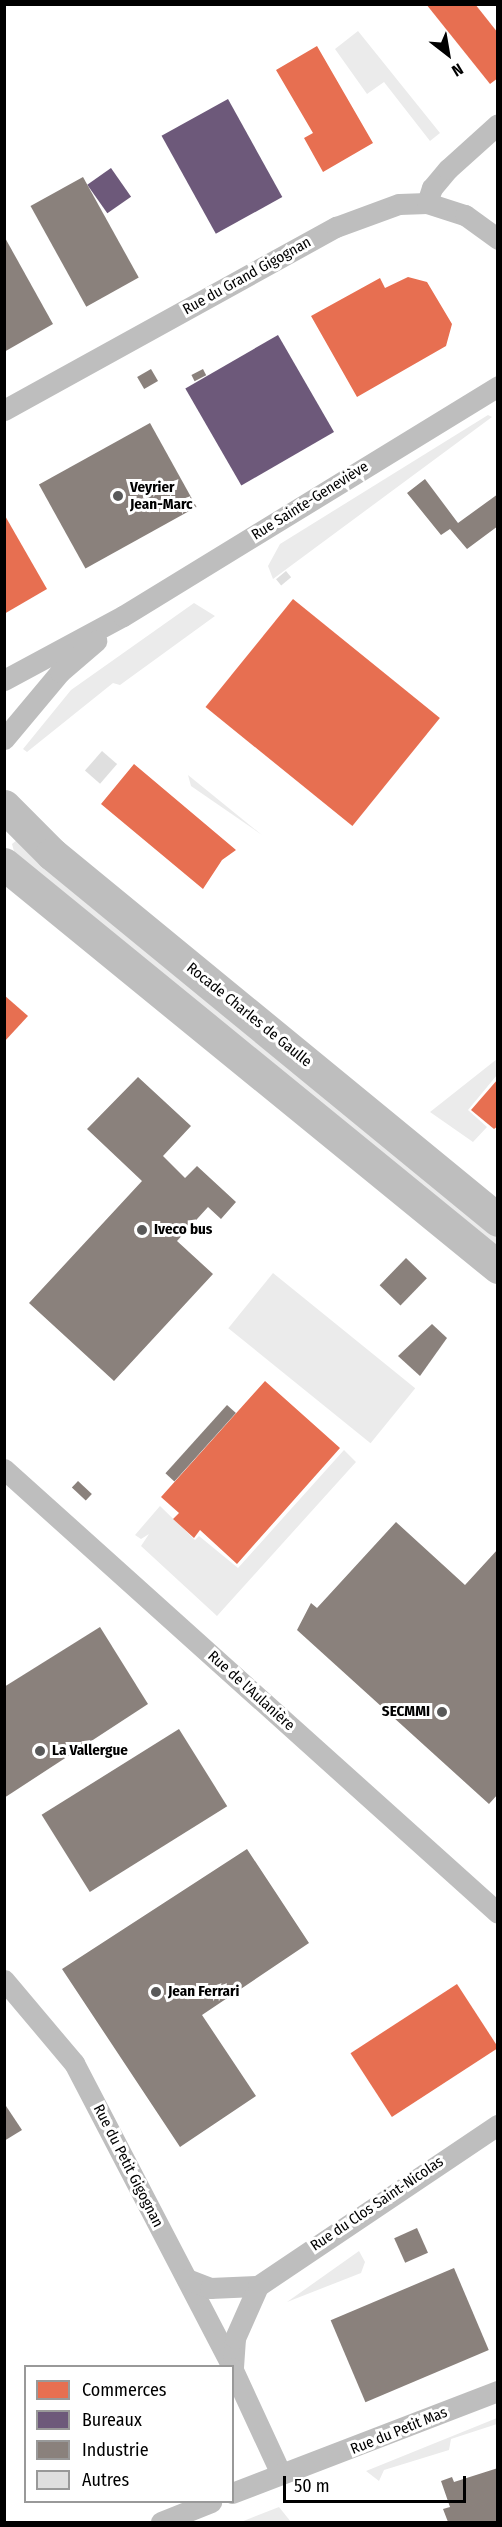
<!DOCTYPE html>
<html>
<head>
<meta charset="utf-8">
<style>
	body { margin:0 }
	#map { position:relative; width:502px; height:2527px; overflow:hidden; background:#fff; font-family:"Fira Sans Condensed",sans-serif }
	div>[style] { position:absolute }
	.green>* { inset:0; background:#ebebeb; transform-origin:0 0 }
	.shops>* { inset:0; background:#e76f51; transform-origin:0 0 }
	.offices>* { inset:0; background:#6d597a; transform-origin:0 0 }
	.industry>* { inset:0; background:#8a817c; transform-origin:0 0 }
	.building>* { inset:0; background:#dfdfdf; transform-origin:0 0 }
	.street>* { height:21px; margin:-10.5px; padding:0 10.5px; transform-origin:10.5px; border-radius:10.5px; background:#bebebe }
	.primary>* { height:33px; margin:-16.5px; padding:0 16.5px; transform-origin:16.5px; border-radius:16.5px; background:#bebebe }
	.dots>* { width:16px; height:16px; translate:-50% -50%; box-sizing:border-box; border:3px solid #fff; border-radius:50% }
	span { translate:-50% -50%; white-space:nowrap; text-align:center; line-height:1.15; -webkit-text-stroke:6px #fff; paint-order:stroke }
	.street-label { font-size:15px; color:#000 }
	.poi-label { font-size:15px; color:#000; font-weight:700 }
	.left { translate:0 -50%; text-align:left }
	.right { translate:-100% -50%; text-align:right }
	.frame { position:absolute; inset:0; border:6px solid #000; pointer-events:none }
	.legend { position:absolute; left:24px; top:2365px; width:210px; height:138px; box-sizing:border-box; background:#fff; border:2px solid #999; margin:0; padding:8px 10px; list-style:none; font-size:18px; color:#000 }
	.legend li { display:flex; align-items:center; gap:12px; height:30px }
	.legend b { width:30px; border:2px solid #999 }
	.north { position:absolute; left:418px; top:24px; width:60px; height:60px; -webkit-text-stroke:4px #fff; paint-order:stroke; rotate:149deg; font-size:16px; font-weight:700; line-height:24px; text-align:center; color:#000 }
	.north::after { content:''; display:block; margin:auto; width:21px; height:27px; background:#000; clip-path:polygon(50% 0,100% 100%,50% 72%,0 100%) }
	.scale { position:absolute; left:283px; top:2476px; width:183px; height:27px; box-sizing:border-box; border:3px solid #000; border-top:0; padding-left:8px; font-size:18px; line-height:21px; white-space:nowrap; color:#000; -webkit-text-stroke:4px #fff; paint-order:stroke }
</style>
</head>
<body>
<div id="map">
	<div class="green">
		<div style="clip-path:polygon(358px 31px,440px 133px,430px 141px,384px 82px,367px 94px,335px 49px)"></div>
		<div style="clip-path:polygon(488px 415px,492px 417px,273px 579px,268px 566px,280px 544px)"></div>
		<div style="clip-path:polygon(194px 603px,215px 616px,120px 685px,113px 683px,27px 752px,23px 749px,71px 690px)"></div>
		<div style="clip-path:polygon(188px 775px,262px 835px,191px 786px)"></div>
		<div style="clip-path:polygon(17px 840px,497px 1235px,497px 1253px,15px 855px,12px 844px)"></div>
		<div style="clip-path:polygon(497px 1059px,497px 1075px,468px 1110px,487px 1127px,473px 1142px,430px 1112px)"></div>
		<div style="left:273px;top:1273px;width:183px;height:71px;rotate:39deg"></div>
		<div style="clip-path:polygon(344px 1450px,356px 1462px,217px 1616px,141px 1546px,149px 1534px,141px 1539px,135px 1535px,160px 1506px,195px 1540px,199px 1536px,238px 1568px)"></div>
		<div style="clip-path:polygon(359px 2251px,365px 2262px,361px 2273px,287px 2302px)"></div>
		<div style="clip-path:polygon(497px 2418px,497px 2424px,451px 2439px,449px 2450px,384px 2470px,379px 2481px,366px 2471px)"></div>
		<div style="clip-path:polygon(279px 2507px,291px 2522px,241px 2522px)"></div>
	</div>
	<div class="shops">
		<div style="clip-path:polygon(426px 4px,475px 4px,498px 33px,498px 78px,490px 84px)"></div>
		<div style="clip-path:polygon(317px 46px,373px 143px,323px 172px,304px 138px,313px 133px,276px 70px)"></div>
		<div style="clip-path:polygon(408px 277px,427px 282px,452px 324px,446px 346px,357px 397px,311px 316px,380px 278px,385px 288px)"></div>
		<div style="clip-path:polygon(4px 514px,47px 589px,4px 614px)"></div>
		<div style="left:293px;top:599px;width:189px;height:139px;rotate:39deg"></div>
		<div style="clip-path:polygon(134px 764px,236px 850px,222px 860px,203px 889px,101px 804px)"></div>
		<div style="clip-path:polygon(4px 995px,28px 1016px,4px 1042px)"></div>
		<div style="clip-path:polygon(498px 1079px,498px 1126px,494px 1129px,471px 1110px)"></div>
		<div style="clip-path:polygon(265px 1381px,340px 1448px,237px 1564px,200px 1530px,194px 1538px,173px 1519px,179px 1513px,161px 1497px)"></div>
		<div style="left:457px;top:1984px;width:76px;height:127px;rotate:57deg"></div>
	</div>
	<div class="offices">
		<div style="left:228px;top:99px;width:112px;height:76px;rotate:61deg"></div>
		<div style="left:111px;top:168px;width:35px;height:29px;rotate:55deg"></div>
		<div style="left:278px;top:335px;width:112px;height:107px;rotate:60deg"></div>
	</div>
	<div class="industry">
		<div style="left:83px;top:177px;width:115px;height:60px;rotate:61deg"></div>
		<div style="clip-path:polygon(4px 236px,53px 324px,4px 352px)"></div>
		<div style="left:151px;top:369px;width:14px;height:16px;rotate:60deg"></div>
		<div style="left:203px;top:369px;width:7px;height:13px;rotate:63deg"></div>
		<div style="left:150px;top:423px;width:96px;height:127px;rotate:61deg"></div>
		<div style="clip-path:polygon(425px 479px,458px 523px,498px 494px,498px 526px,467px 549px,450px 529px,441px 535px,407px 493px)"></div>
		<div style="clip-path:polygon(138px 1077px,191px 1126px,163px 1156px,185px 1178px,197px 1166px,236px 1202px,221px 1219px,208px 1207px,177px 1241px,213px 1274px,114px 1381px,29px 1303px,142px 1181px,87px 1129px)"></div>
		<div style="left:406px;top:1258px;width:29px;height:38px;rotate:44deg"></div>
		<div style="clip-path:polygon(432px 1324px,447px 1338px,420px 1376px,398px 1356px)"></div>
		<div style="left:227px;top:1405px;width:12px;height:92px;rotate:42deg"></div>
		<div style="left:78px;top:1481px;width:19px;height:9px;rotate:43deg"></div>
		<div style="clip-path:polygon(396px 1522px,465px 1585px,498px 1549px,498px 1794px,489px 1804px,297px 1630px,311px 1603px,317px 1608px)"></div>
		<div style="clip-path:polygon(100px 1627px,148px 1704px,4px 1798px,4px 1687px)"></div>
		<div style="left:179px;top:1729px;width:91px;height:162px;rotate:58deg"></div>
		<div style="clip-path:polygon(247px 1849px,309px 1943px,202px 2015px,256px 2096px,180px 2147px,62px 1969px)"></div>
		<div style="clip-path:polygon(4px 2103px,22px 2130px,4px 2141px)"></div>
		<div style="left:417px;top:2228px;width:27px;height:25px;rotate:66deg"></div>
		<div style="left:454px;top:2268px;width:89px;height:134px;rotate:67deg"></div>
		<div style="clip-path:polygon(498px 2468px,498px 2522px,448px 2522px,443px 2509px,450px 2507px,441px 2481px,452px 2477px,454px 2482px)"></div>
	</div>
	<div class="building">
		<div style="left:286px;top:571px;width:8px;height:13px;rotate:50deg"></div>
		<div style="left:102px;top:751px;width:20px;height:26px;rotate:41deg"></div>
	</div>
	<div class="street">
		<div style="left:427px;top:203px;width:16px;rotate:-72deg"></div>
		<div style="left:432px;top:188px;width:25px;rotate:-50deg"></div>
		<div style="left:448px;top:169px;width:67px;rotate:-42deg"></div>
		<div style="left:4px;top:410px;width:379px;rotate:-28.9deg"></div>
		<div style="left:336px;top:227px;width:67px;rotate:-20.1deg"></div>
		<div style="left:399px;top:204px;width:28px;rotate:-2deg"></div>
		<div style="left:427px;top:203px;width:40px;rotate:18deg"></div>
		<div style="left:465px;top:215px;width:41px;rotate:36deg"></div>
		<div style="left:4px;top:680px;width:135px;rotate:-28.3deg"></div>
		<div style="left:123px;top:616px;width:440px;rotate:-31.5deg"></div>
		<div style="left:4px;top:739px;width:87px;rotate:-50.1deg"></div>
		<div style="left:60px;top:672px;width:48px;rotate:-40.7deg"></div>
		<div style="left:4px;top:1469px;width:664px;rotate:41.95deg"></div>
		<div style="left:4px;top:1980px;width:109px;rotate:49.9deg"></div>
		<div style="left:74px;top:2063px;width:342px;rotate:62.5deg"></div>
		<div style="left:187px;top:2279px;width:25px;rotate:21deg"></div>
		<div style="left:210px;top:2288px;width:48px;rotate:-2.4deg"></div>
		<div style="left:233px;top:2367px;width:29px;rotate:-86deg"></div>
		<div style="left:235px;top:2338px;width:57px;rotate:-66.1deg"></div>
		<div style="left:258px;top:2286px;width:289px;rotate:-33.9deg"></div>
		<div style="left:232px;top:2368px;width:115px;rotate:65.2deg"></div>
		<div style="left:232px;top:2493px;width:285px;rotate:-21deg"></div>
		<div style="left:161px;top:2522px;width:54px;rotate:-21.8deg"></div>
	</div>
	<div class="primary">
		<div style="left:4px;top:806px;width:68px;rotate:45deg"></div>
		<div style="left:52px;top:854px;width:577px;rotate:39.37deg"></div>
		<div style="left:4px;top:864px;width:638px;rotate:39.21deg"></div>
	</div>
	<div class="dots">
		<div style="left:118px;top:496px;background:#595959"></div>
		<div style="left:142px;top:1230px;background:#595959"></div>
		<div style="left:442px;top:1712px;background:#595959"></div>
		<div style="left:40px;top:1751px;background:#595959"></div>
		<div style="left:156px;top:1992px;background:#595959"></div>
	</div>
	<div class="street-label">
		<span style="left:247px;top:276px;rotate:-29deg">Rue du Grand Gigognan</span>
		<span style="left:310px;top:501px;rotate:-32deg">Rue Sainte-Geneviève</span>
		<span style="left:249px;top:1015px;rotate:39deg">Rocade Charles de Gaulle</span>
		<span style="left:251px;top:1691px;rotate:42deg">Rue de l'Aulanière</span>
		<span style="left:128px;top:2166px;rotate:63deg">Rue du Petit Gigognan</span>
		<span style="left:377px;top:2204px;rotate:-34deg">Rue du Clos Saint-Nicolas</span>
		<span style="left:399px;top:2431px;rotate:-22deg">Rue du Petit Mas</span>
	</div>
	<div class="poi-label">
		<span class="left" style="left:130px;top:496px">Veyrier<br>Jean-Marc</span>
		<span class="left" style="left:154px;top:1230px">Iveco bus</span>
		<span class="right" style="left:430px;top:1712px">SECMMI</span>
		<span class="left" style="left:52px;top:1751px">La Vallergue</span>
		<span class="left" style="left:168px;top:1992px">Jean Ferrari</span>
	</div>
	<div class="frame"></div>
	<ul class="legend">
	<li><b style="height:16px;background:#e76f51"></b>Commerces</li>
	<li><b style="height:16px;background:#6d597a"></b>Bureaux</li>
	<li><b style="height:16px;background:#8a817c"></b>Industrie</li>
	<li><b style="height:16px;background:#dfdfdf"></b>Autres</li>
	</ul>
	<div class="north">N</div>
	<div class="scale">50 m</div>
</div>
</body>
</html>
